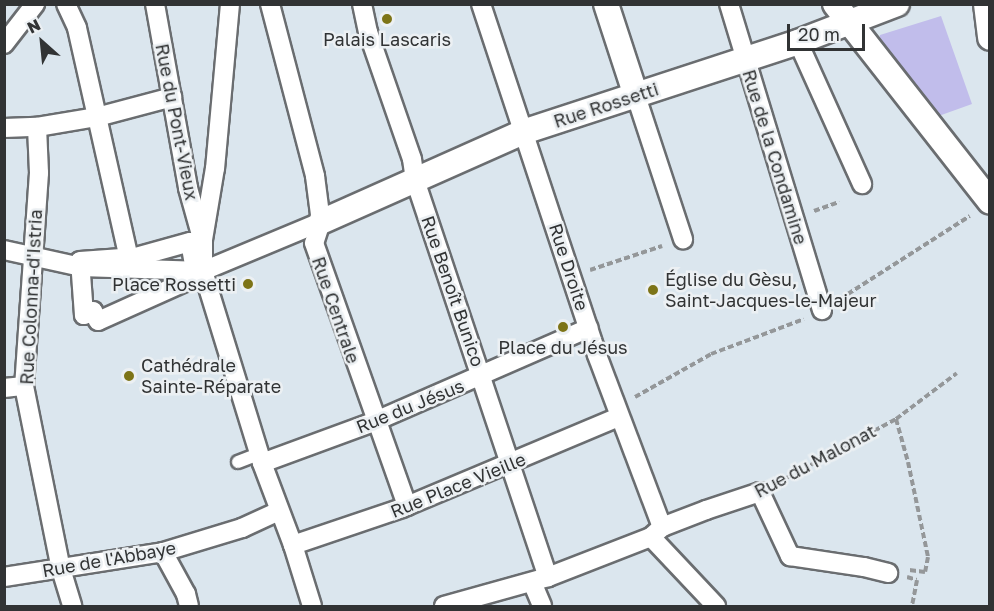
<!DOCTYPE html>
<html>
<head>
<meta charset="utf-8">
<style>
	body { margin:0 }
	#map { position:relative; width:994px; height:611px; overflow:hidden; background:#ecf0f3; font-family:"Golos Text",sans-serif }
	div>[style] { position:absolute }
	.built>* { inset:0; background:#dbe6ee; transform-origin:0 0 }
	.green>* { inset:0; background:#c1bdeb }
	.path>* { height:4px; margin-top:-2px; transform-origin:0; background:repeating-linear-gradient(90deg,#949799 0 6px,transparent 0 9px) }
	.roads { filter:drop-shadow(2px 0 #6a6d70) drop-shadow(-2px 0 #6a6d70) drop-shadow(0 2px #6a6d70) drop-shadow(0 -2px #6a6d70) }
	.service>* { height:12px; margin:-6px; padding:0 6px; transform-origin:6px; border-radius:6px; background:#fff }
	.pedestrian>* { height:18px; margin:-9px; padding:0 9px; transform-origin:9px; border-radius:9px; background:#fff }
	.minor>* { height:24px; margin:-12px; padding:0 12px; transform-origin:12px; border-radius:12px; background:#fff }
	.dots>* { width:16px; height:16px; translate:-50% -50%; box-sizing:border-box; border:3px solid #ecf0f3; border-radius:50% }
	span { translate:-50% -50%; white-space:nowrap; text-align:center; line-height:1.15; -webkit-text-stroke:5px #ecf0f3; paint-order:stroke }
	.poi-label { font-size:18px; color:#313334 }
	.left { translate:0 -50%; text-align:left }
	.right { translate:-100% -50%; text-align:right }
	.street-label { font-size:18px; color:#313334 }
	.frame { position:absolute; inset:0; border:6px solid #313334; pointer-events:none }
	.north { position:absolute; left:12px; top:12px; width:60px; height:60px; -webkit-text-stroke:4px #ecf0f3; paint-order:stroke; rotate:333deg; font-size:16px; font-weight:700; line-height:24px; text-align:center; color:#313334 }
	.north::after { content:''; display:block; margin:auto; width:21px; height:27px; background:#313334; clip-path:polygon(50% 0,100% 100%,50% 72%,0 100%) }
	.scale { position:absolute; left:787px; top:24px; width:78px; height:27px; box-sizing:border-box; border:3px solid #313334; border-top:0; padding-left:8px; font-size:18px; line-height:21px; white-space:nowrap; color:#313334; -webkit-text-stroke:4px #ecf0f3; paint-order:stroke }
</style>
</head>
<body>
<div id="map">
	<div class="built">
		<div style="left:5px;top:5px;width:984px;height:601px"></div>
	</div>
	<div class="green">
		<div style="clip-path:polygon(941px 16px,972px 104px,933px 118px,878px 46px,880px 35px)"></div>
	</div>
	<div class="path">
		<div style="left:814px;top:211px;width:27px;rotate:-20deg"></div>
		<div style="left:590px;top:270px;width:76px;rotate:-18.4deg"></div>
		<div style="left:840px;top:299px;width:154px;rotate:-32.6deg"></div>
		<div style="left:635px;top:397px;width:87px;rotate:-29.5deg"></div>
		<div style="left:711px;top:354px;width:99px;rotate:-20.6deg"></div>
		<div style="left:896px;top:419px;width:45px;rotate:74.4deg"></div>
		<div style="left:908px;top:462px;width:97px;rotate:78.1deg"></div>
		<div style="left:928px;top:557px;width:15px;rotate:101deg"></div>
		<div style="left:925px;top:572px;width:16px;rotate:-173deg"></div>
		<div style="left:779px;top:482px;width:133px;rotate:-28.3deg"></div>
		<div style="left:896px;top:419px;width:76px;rotate:-37deg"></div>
		<div style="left:907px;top:577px;width:10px;rotate:17deg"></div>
		<div style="left:917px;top:580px;width:26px;rotate:101deg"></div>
	</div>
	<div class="roads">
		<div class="service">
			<div style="left:238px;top:462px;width:22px;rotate:-21deg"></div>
		</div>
		<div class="pedestrian">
			<div style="left:66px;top:4px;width:26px;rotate:65deg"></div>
			<div style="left:77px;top:28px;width:245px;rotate:77.3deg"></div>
			<div style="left:155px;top:4px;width:187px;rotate:79.8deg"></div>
			<div style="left:188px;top:188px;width:49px;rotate:74.5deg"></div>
			<div style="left:230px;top:4px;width:165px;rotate:95.2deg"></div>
			<div style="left:215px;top:168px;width:73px;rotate:99.5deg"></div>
			<div style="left:203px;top:240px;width:31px;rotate:90deg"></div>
			<div style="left:203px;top:271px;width:201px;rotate:72.9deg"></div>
			<div style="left:262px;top:463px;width:88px;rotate:69.3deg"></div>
			<div style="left:293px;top:545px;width:64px;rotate:72.7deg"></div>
			<div style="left:270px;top:4px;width:178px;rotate:75.3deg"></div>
			<div style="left:315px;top:176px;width:46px;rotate:82.6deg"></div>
			<div style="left:321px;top:222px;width:22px;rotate:108deg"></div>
			<div style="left:314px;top:243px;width:279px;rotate:70.5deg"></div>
			<div style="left:362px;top:4px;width:29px;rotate:78deg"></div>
			<div style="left:368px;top:32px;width:134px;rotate:70.9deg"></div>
			<div style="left:412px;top:159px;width:21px;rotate:82deg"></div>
			<div style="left:415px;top:180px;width:419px;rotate:71.5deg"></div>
			<div style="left:481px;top:4px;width:370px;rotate:71.7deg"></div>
			<div style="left:597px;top:355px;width:184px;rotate:69.3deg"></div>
			<div style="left:729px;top:4px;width:320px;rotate:73.1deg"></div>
			<div style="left:798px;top:42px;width:156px;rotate:65.7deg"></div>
			<div style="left:4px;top:44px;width:51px;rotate:-52.2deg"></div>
			<div style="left:636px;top:96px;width:151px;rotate:71.8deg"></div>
			<div style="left:37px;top:127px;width:46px;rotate:87.5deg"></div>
			<div style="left:39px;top:173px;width:214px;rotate:94deg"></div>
			<div style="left:24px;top:386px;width:187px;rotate:78.6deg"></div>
			<div style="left:61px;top:569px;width:39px;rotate:73deg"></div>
			<div style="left:4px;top:128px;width:33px;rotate:-2deg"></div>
			<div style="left:37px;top:127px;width:61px;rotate:-9.5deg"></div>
			<div style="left:97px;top:117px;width:78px;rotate:-14.9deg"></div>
			<div style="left:190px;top:242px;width:36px;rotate:80deg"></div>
			<div style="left:196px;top:277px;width:107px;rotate:155.8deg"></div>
			<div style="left:98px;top:321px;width:11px;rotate:-117deg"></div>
			<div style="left:93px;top:311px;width:10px;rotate:156deg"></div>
			<div style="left:84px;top:315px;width:54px;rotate:-94.2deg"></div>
			<div style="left:80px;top:261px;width:56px;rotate:-4.1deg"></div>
			<div style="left:136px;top:257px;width:56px;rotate:-15.5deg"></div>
			<div style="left:4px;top:250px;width:79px;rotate:12.4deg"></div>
			<div style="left:81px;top:267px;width:122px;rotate:1.9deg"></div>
			<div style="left:203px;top:271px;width:128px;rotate:-22.6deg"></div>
			<div style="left:4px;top:388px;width:20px;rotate:-6deg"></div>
			<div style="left:262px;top:463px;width:121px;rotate:-20.2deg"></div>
			<div style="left:376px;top:421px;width:232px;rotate:-23.6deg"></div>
			<div style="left:651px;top:537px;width:95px;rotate:46.7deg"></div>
			<div style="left:293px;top:545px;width:115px;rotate:-18.7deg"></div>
			<div style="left:402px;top:508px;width:235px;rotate:-22.8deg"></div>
			<div style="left:163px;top:552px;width:48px;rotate:61.3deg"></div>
			<div style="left:186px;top:594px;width:12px;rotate:76deg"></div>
			<div style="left:4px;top:577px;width:161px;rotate:-8.9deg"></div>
			<div style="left:163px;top:552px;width:83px;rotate:-16.9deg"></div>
			<div style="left:242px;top:528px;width:41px;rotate:-24.7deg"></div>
			<div style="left:532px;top:582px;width:26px;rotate:67deg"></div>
			<div style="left:444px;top:606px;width:108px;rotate:-15.6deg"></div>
			<div style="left:548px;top:577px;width:110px;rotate:-21.2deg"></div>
			<div style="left:651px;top:537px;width:15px;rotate:-42deg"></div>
			<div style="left:662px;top:527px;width:47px;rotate:-21.1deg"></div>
			<div style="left:706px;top:510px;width:57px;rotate:-18.4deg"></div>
			<div style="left:760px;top:492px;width:71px;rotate:64.9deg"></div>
			<div style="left:790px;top:556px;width:75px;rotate:8.5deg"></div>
			<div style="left:864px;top:567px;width:25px;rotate:14deg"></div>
		</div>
		<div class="minor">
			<div style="left:606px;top:4px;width:97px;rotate:71.9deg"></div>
			<div style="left:835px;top:4px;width:251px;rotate:51.9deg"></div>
			<div style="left:986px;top:4px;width:34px;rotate:83deg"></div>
			<div style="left:321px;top:222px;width:221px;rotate:-24deg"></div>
			<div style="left:523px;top:132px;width:289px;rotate:-18.1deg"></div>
			<div style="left:798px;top:42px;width:106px;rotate:-21deg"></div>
		</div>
	</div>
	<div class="dots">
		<div style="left:387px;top:19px;background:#7d7417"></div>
		<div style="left:248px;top:284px;background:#7d7417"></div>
		<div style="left:653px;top:290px;background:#7d7417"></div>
		<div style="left:563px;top:327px;background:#7d7417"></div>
		<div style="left:129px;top:376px;background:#7d7417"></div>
	</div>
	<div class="poi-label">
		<span style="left:387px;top:39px">Palais Lascaris</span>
		<span class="left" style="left:665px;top:290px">Église du Gèsu,<br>Saint-Jacques-le-Majeur</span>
		<span class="right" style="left:236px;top:284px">Place Rossetti</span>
		<span style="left:563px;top:347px">Place du Jésus</span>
		<span class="left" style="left:141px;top:376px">Cathédrale<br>Sainte-Réparate</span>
	</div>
	<div class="street-label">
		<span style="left:606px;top:105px;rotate:-18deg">Rue Rossetti</span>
		<span style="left:177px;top:122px;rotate:79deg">Rue du Pont-Vieux</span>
		<span style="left:775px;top:157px;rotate:73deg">Rue de la Condamine</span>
		<span style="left:569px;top:267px;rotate:72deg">Rue Droite</span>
		<span style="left:453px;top:291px;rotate:71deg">Rue Benoît Bunico</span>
		<span style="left:31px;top:297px;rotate:-87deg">Rue Colonna-d'Istria</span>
		<span style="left:336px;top:310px;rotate:71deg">Rue Centrale</span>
		<span style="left:410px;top:406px;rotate:-22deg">Rue du Jésus</span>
		<span style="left:815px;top:461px;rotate:-28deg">Rue du Malonat</span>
		<span style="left:458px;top:485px;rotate:-22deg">Rue Place Vieille</span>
		<span style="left:109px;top:559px;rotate:-10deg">Rue de l'Abbaye</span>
	</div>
	<div class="frame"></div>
	<div class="north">N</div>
	<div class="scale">20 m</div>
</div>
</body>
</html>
